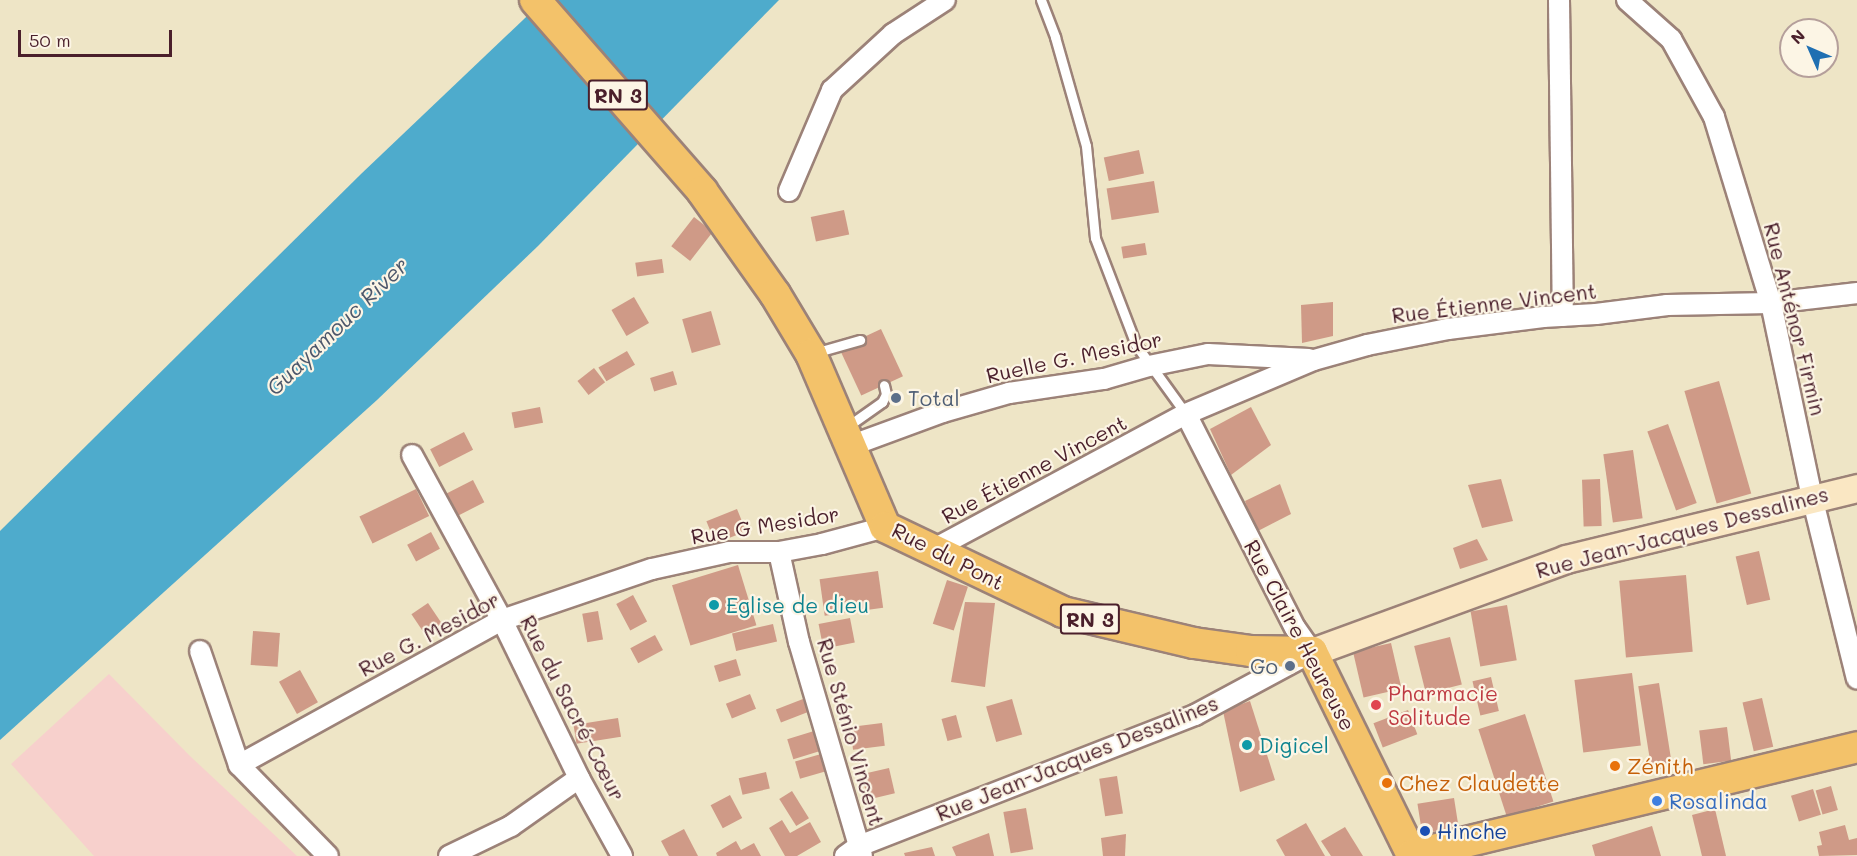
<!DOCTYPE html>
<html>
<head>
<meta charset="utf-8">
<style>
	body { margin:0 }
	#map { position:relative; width:1857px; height:856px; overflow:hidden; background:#eee5c6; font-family:Mali,sans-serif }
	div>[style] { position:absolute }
	.built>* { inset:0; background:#f7d0cc }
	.water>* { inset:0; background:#4eabcc }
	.building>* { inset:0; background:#cf9a87; transform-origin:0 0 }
	.roads { filter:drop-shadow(2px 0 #9c8278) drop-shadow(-2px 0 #9c8278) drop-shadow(0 2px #9c8278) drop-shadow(0 -2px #9c8278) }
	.lane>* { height:9px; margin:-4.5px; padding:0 4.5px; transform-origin:4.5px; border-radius:4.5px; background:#fff }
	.street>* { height:20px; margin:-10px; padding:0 10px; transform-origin:10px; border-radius:10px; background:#fff }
	.secondary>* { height:27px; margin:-13.5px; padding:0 13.5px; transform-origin:13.5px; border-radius:13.5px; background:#fae7c3 }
	.primary>* { height:30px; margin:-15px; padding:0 15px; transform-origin:15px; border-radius:15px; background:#f3c26a }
	.dots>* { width:16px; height:16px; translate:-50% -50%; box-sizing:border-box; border:3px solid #fcf5e5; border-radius:50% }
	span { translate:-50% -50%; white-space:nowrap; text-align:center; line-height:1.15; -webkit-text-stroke:4.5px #fcf5e5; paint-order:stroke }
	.shield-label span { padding:2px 4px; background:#fcf5e5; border:2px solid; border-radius:4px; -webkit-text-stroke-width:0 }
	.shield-label { font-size:20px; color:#4a1f2b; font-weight:700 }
	.street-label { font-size:21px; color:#4a1f2b }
	.service-label { font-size:21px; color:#4e5e75 }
	.left { translate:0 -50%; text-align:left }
	.right { translate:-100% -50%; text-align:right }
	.culture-label { font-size:21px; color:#0d838f }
	.health-label { font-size:21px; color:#be3a42 }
	.food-label { font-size:21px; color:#c56008 }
	.shop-label { font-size:21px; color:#366cbe }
	.transit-label { font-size:21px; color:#164399 }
	.water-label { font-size:22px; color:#4c576b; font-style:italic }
	.north { position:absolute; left:1779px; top:18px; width:60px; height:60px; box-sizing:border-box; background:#fcf5e5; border:2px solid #b59f9b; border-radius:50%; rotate:315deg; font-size:16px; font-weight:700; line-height:24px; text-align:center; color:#4a1f2b }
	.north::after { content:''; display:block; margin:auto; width:21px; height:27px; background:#1f6fb2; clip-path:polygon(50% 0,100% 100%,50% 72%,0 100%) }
	.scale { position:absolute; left:18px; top:30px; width:154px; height:27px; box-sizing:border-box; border:3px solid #4a1f2b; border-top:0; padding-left:8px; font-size:18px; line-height:21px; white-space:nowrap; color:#4a1f2b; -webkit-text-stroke:4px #fcf5e5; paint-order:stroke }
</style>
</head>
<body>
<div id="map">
	<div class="built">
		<div style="clip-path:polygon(109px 674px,190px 756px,297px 856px,94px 856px,11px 764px)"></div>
	</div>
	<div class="water">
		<div style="clip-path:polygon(544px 0,779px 0,538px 246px,377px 400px,0 740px,0 531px,361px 174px)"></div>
	</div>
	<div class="building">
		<div style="left:1139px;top:150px;width:24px;height:36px;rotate:78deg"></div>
		<div style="left:1154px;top:181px;width:32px;height:48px;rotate:81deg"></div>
		<div style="left:844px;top:210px;width:25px;height:34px;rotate:78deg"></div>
		<div style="left:694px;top:217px;width:24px;height:37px;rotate:38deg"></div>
		<div style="left:1145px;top:243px;width:12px;height:24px;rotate:81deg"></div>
		<div style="left:662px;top:259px;width:14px;height:27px;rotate:82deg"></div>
		<div style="left:634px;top:297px;width:30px;height:26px;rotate:60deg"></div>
		<div style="clip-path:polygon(1333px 302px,1333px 336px,1302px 343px,1301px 305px)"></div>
		<div style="left:711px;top:311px;width:35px;height:30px;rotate:74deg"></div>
		<div style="left:881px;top:329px;width:52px;height:46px;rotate:65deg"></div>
		<div style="left:627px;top:351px;width:16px;height:33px;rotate:60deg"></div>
		<div style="left:594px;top:368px;width:18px;height:21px;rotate:52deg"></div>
		<div style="left:673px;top:371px;width:14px;height:24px;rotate:73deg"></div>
		<div style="left:1719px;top:381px;width:117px;height:36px;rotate:74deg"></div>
		<div style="left:540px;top:407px;width:16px;height:29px;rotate:79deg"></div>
		<div style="clip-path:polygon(1251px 407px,1271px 445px,1231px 475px,1210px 429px)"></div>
		<div style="left:1668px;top:424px;width:84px;height:22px;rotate:70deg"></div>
		<div style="left:464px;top:432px;width:20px;height:38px;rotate:63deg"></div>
		<div style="left:1633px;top:450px;width:69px;height:30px;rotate:82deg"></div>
		<div style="clip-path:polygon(1501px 479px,1513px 521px,1482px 528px,1468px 485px)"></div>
		<div style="left:1600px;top:479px;width:47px;height:18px;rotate:88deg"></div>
		<div style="left:473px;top:480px;width:25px;height:33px;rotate:63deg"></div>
		<div style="clip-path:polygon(1280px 484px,1291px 514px,1256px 532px,1245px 501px)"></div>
		<div style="left:416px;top:489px;width:30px;height:63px;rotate:64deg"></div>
		<div style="left:737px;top:509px;width:24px;height:33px;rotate:68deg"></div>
		<div style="left:431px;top:532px;width:19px;height:27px;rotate:62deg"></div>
		<div style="clip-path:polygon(1477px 539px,1488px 560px,1460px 569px,1453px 548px)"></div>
		<div style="left:1759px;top:551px;width:50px;height:24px;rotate:77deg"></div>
		<div style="left:738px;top:565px;width:63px;height:69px;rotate:73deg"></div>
		<div style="left:878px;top:571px;width:37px;height:59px;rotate:82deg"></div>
		<div style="left:1686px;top:575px;width:77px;height:67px;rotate:85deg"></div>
		<div style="left:947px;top:580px;width:22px;height:46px;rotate:18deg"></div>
		<div style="left:633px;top:595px;width:30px;height:19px;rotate:62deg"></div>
		<div style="clip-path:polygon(965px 602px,995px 603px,985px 687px,951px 682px)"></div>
		<div style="left:428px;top:603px;width:25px;height:20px;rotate:56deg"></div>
		<div style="left:1507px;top:605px;width:56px;height:37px;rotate:80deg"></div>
		<div style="left:598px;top:611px;width:29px;height:16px;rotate:80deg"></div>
		<div style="left:850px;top:618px;width:25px;height:32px;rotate:79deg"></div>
		<div style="left:773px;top:624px;width:18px;height:42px;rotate:77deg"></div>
		<div style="left:253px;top:631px;width:27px;height:34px;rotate:4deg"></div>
		<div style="left:655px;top:635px;width:17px;height:28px;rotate:62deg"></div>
		<div style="left:1450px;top:637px;width:49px;height:37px;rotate:76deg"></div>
		<div style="left:1391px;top:643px;width:47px;height:39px;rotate:77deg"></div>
		<div style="left:736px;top:659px;width:17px;height:23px;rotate:73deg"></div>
		<div style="left:300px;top:670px;width:37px;height:24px;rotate:61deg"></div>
		<div style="left:1632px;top:673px;width:73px;height:58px;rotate:83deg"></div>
		<div style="left:1491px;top:677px;width:35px;height:19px;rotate:77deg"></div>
		<div style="left:1659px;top:683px;width:85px;height:21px;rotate:81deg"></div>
		<div style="left:750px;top:694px;width:16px;height:26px;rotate:68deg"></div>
		<div style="left:1762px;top:698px;width:50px;height:20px;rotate:77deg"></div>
		<div style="left:803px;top:699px;width:14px;height:29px;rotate:69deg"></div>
		<div style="left:1012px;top:699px;width:37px;height:27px;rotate:74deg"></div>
		<div style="clip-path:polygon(1250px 701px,1275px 780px,1240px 792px,1223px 711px)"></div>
		<div style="left:1408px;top:710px;width:26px;height:37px;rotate:69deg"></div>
		<div style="left:1525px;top:714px;width:92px;height:49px;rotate:72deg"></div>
		<div style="left:956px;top:715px;width:23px;height:15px;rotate:75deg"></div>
		<div style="left:618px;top:718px;width:19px;height:45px;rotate:81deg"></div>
		<div style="left:882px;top:723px;width:23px;height:32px;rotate:83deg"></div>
		<div style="left:1727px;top:727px;width:34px;height:28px;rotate:83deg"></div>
		<div style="left:814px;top:731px;width:21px;height:28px;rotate:73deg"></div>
		<div style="left:821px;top:754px;width:18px;height:27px;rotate:74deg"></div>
		<div style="left:889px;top:768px;width:26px;height:28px;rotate:77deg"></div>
		<div style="left:766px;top:772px;width:17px;height:28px;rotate:77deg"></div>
		<div style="left:1117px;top:776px;width:38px;height:18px;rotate:81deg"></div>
		<div style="left:1831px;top:786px;width:25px;height:16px;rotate:74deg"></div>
		<div style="left:1813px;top:789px;width:27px;height:23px;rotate:73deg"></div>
		<div style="left:792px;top:791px;width:32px;height:15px;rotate:58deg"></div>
		<div style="left:730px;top:795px;width:26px;height:22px;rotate:62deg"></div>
		<div style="left:1454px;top:798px;width:30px;height:37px;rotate:81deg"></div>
		<div style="left:1026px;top:808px;width:42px;height:23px;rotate:80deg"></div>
		<div style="clip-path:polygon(1715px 809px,1726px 856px,1702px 856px,1692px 815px)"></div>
		<div style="clip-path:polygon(782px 820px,790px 833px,810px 822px,821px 842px,797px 856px,785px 856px,769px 828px)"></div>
		<div style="clip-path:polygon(1306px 823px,1325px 856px,1285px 856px,1276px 840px)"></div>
		<div style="clip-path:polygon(1845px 825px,1849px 840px,1857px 838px,1857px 855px,1819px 856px,1817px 846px,1822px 845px,1819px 832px)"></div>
		<div style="clip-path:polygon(1652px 826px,1661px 856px,1595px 856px,1592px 845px)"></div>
		<div style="clip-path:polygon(1345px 827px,1363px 856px,1331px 856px,1321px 841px)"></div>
		<div style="clip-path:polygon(684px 829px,698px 856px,669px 856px,661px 841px)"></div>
		<div style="clip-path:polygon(989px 833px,994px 856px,956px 856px,952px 847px)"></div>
		<div style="clip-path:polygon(1126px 834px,1125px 856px,1103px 856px,1101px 838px)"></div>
		<div style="clip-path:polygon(736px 841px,741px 850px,754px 843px,761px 856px,717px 856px,716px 853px)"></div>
		<div style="clip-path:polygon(932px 847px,935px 856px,905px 856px,904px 853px)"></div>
	</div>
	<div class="roads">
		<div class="lane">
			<div style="left:1041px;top:0;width:40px;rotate:69deg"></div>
			<div style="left:1055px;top:37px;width:113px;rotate:74.1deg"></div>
			<div style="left:1086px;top:146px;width:92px;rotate:84.4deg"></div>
			<div style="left:1095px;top:238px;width:115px;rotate:69deg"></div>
			<div style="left:1136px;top:345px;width:85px;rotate:54.1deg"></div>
			<div style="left:814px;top:353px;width:48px;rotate:-15.8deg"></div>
			<div style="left:848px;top:426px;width:42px;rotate:-35.2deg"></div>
			<div style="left:882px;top:402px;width:9px;rotate:-63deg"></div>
			<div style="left:886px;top:394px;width:9px;rotate:-103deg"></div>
		</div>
		<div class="street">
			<div style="left:1559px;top:0;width:316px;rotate:89.3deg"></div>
			<div style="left:1627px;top:0;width:59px;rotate:41.6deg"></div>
			<div style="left:1671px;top:39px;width:89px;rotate:61.1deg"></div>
			<div style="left:1714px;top:117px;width:195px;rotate:73deg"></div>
			<div style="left:1771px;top:303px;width:198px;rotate:78.1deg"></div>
			<div style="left:1812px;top:497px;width:187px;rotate:76.1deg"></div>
			<div style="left:789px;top:191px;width:110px;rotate:-66.9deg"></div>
			<div style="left:832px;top:90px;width:83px;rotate:-42.6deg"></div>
			<div style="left:893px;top:34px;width:62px;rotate:-33.2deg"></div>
			<div style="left:850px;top:446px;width:99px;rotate:-20.1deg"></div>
			<div style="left:943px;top:412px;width:69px;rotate:-16.1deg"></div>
			<div style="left:1009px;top:393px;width:96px;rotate:-8.4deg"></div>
			<div style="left:1104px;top:379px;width:47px;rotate:-16.1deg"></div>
			<div style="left:1149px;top:366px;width:60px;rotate:-11.5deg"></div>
			<div style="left:1208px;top:354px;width:101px;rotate:2.8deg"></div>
			<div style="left:412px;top:455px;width:188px;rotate:61.4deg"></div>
			<div style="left:502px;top:620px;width:176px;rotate:64deg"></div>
			<div style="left:579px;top:778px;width:89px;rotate:61.1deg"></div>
			<div style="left:932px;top:550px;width:288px;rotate:-28.2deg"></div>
			<div style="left:1186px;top:414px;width:139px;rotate:-22.9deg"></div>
			<div style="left:1314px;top:360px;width:55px;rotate:-15.8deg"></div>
			<div style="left:1367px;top:345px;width:83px;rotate:-11.2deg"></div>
			<div style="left:1448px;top:329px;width:96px;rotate:-7.2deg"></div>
			<div style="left:1543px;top:317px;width:53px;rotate:-3.2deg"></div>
			<div style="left:1596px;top:314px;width:72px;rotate:-7.2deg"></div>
			<div style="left:1667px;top:305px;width:104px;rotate:-1.1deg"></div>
			<div style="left:1771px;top:303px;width:87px;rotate:-6.6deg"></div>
			<div style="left:779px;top:552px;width:92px;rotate:77.5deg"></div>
			<div style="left:799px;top:642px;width:223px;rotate:73.6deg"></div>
			<div style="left:200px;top:651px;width:120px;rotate:71.1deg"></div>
			<div style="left:239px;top:765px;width:127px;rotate:45.6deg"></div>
			<div style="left:239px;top:765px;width:300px;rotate:-28.9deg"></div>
			<div style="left:502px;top:620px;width:158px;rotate:-18.8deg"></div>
			<div style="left:652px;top:569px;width:79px;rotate:-12.4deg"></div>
			<div style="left:729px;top:552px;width:50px"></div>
			<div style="left:779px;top:552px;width:44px;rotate:-10.5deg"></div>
			<div style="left:822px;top:544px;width:65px;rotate:-15.1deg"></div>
			<div style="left:449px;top:856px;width:69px;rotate:-25.8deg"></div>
			<div style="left:511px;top:826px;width:83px;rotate:-35.2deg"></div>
			<div style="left:845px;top:856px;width:17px;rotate:-36deg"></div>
			<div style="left:859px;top:846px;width:361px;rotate:-21.3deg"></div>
			<div style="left:1195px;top:715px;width:133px;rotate:-28.3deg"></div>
			<div style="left:1312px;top:652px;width:29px;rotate:-125deg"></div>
			<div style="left:1295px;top:628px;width:240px;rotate:-117deg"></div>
		</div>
		<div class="secondary">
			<div style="left:1312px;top:652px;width:270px;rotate:-20.1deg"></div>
			<div style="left:1566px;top:559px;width:300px;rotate:-13.7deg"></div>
		</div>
		<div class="primary">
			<div style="left:535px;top:0;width:254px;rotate:48.8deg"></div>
			<div style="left:702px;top:191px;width:126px;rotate:54.7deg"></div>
			<div style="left:775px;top:294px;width:70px;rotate:59deg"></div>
			<div style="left:811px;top:354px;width:188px;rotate:66.8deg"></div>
			<div style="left:885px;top:527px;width:197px;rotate:25.5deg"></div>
			<div style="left:1063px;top:612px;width:135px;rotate:13.3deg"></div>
			<div style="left:1194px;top:643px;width:58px;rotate:8deg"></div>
			<div style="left:1251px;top:651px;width:61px;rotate:0.9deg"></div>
			<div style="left:1312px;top:652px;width:226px;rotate:63.8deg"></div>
			<div style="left:1412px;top:855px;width:458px;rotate:-13.6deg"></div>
		</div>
	</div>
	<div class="dots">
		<div style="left:896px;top:398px;background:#5c6f8a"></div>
		<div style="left:714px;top:605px;background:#0f9aa8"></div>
		<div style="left:1290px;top:666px;background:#5c6f8a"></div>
		<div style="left:1376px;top:705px;background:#e0444e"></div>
		<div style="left:1247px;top:745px;background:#0f9aa8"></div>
		<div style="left:1615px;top:766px;background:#e8710a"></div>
		<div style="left:1387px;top:783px;background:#e8710a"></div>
		<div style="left:1657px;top:801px;background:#3f7fe0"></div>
		<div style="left:1425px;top:831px;background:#1a4fb4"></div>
	</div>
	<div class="shield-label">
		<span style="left:618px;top:95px">RN 3</span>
		<span style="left:1090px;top:619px">RN 3</span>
	</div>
	<div class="street-label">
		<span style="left:1494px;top:303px;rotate:-7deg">Rue Étienne Vincent</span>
		<span style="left:1795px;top:319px;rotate:76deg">Rue Anténor Firmin</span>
		<span style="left:1074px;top:357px;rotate:-12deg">Ruelle G. Mesidor</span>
		<span style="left:1034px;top:469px;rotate:-28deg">Rue Étienne Vincent</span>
		<span style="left:765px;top:525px;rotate:-9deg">Rue G Mesidor</span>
		<span style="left:1682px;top:532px;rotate:-15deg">Rue Jean-Jacques Dessalines</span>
		<span style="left:948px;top:556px;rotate:27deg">Rue du Pont</span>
		<span style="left:429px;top:634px;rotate:-28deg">Rue G. Mesidor</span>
		<span style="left:1300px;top:635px;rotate:62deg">Rue Claire Heureuse</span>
		<span style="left:573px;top:708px;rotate:63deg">Rue du Sacré-Cœur</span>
		<span style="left:851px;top:732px;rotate:74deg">Rue Sténio Vincent</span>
		<span style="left:1077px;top:758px;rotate:-22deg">Rue Jean-Jacques Dessalines</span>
	</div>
	<div class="service-label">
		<span class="left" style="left:908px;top:398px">Total</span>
		<span class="right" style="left:1278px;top:666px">Go</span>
	</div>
	<div class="culture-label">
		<span class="left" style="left:726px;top:605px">Eglise de dieu</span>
		<span class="left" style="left:1259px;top:745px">Digicel</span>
	</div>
	<div class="health-label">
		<span class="left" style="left:1388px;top:705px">Pharmacie<br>Solitude</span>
	</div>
	<div class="food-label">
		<span class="left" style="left:1627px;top:766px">Zénith</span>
		<span class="left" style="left:1399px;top:783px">Chez Claudette</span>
	</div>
	<div class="shop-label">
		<span class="left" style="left:1669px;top:801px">Rosalinda</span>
	</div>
	<div class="transit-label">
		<span class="left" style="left:1437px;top:831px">Hinche</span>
	</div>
	<div class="water-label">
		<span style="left:337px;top:326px;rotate:-44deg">Guayamouc River</span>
	</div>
	<div class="north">N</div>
	<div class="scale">50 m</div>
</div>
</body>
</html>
